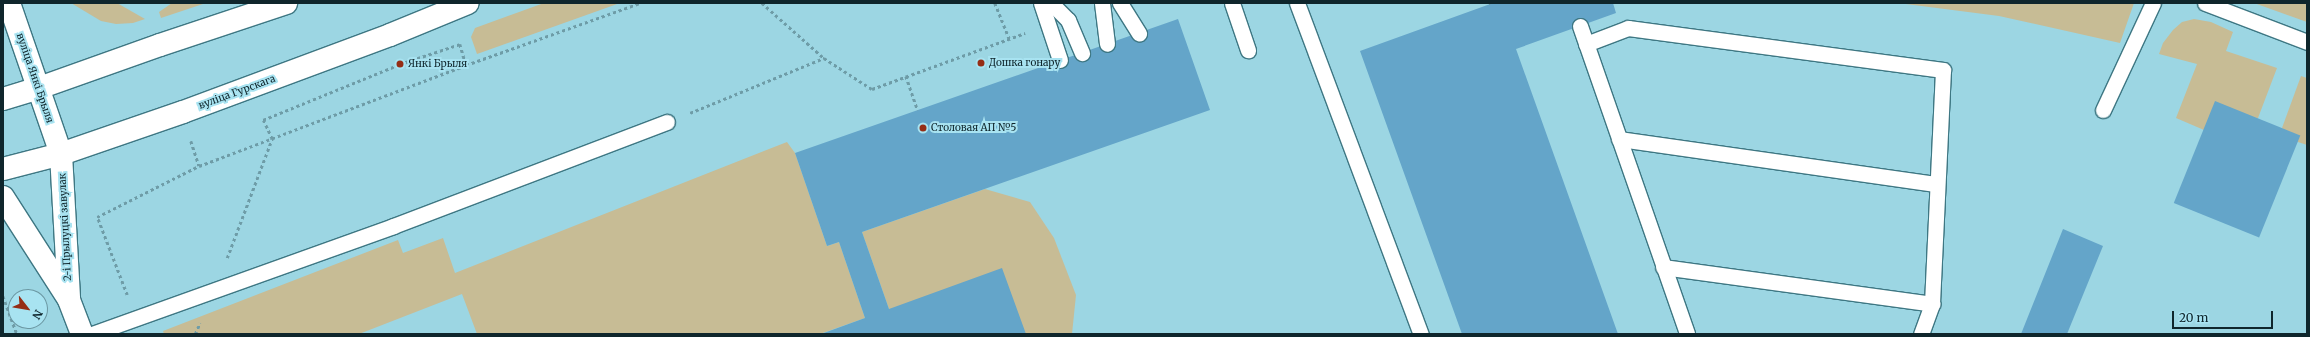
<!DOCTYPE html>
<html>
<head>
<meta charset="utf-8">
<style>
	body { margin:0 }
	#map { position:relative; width:2310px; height:337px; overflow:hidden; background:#9cd6e3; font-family:Merriweather,serif }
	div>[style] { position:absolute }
	.green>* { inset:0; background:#c7bc95 }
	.building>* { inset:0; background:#64a5c9; transform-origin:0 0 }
	.path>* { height:2.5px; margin-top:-1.25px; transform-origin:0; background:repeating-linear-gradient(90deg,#6e9ca7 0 3px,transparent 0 6px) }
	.roads { filter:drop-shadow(1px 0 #3e7783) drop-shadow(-1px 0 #3e7783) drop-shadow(0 1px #3e7783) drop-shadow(0 -1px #3e7783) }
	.service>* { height:15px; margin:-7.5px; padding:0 7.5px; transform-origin:7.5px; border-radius:7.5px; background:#fff }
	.tertiary>* { height:22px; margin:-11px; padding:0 11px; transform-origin:11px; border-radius:11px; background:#fff }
	.secondary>* { height:22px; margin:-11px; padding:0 11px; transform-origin:11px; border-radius:11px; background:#fff }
	.dots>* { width:11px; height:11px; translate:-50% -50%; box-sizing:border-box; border:2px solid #a8e3f1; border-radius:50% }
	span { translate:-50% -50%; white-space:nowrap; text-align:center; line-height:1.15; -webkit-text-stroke:4px #a8e3f1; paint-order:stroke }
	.poi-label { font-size:10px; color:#0f262c }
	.left { translate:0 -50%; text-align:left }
	.street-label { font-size:10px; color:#0f262c }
	.frame { position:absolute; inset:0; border:4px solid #0f262c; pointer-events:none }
	.north { position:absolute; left:8px; top:289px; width:40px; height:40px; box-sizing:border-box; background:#a8e3f1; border:1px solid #6b97a2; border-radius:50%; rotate:121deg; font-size:11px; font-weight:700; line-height:16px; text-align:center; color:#0f262c }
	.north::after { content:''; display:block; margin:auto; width:14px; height:18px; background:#952d15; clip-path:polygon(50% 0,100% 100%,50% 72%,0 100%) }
	.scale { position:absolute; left:2172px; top:311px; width:101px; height:18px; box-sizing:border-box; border:2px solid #0f262c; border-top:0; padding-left:5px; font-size:12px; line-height:14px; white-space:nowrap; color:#0f262c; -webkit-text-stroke:3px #a8e3f1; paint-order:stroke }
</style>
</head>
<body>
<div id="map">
	<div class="green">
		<div style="clip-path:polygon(71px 3px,117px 3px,145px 19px,133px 23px,116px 24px,101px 21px)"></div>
		<div style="clip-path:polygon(172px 3px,206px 3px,161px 18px,159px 12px)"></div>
		<div style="clip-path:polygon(544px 3px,620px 3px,477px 54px,471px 37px,475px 28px)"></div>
		<div style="clip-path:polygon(1898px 3px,2134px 3px,2120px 43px,1999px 16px)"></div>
		<div style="clip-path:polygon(2254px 3px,2307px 3px,2307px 22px)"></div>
		<div style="clip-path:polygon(2194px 19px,2211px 22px,2233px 32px,2226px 51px,2277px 68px,2258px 118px,2204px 130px,2176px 118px,2197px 64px,2159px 54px,2163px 43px,2173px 30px,2182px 22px)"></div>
		<div style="clip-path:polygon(2301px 76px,2307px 78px,2307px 145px,2298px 142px,2282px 128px)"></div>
		<div style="clip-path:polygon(787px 142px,795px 153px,827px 246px,839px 242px,865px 318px,820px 334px,477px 334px,462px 294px,359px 334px,164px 334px,163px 331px,398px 240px,403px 253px,443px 238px,455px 273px)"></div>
		<div style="clip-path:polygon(985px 189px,1030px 202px,1054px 238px,1076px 295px,1072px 334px,1026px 334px,889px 309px,862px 232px)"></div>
	</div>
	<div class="building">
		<div style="clip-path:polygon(1493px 3px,1613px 3px,1616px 13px,1516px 49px,1618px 334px,1462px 334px,1360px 51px)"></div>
		<div style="clip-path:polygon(1178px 19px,1210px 110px,862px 232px,889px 309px,1002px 268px,1026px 334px,821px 334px,865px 318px,839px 242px,827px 246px,795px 153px)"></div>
		<div style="left:2215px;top:101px;width:92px;height:110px;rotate:22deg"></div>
		<div style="clip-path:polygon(2063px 229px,2103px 246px,2067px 334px,2021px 334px)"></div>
	</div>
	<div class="path">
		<div style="left:762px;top:3px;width:83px;rotate:41.6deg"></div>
		<div style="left:824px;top:58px;width:57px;rotate:32.9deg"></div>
		<div style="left:872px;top:89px;width:163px;rotate:-20.1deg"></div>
		<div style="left:995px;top:3px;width:38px;rotate:68deg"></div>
		<div style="left:1490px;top:3px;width:1px;rotate:45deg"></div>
		<div style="left:906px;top:76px;width:36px;rotate:71deg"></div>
		<div style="left:690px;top:113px;width:145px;rotate:-22.3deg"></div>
		<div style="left:191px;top:141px;width:26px;rotate:72deg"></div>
		<div style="left:227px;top:258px;width:127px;rotate:-69.3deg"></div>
		<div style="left:272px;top:139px;width:21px;rotate:-115deg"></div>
		<div style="left:263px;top:120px;width:148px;rotate:-22.2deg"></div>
		<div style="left:400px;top:64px;width:63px;rotate:-18.4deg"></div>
		<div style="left:460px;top:44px;width:22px;rotate:74deg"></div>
		<div style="left:127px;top:295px;width:84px;rotate:-111deg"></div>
		<div style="left:97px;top:217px;width:114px;rotate:-26.6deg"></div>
		<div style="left:199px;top:166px;width:285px;rotate:-20.7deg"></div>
		<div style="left:466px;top:65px;width:185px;rotate:-19.6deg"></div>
		<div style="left:3px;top:296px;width:40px;rotate:69.8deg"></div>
		<div style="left:195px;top:334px;width:12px;rotate:-66deg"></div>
	</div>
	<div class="roads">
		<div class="service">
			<div style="left:1041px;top:3px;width:60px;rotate:71.6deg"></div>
			<div style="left:1051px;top:3px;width:24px;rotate:45deg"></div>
			<div style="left:1068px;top:20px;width:36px;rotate:67deg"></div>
			<div style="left:1102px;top:3px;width:41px;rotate:83deg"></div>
			<div style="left:1120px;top:3px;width:36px;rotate:58deg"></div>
			<div style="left:1232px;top:3px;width:50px;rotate:71.2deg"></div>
			<div style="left:1297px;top:3px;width:353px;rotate:69.5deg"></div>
			<div style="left:2205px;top:3px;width:109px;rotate:20.9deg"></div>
			<div style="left:1580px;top:26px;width:326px;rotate:70.8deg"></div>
			<div style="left:1586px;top:44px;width:45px;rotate:-20.9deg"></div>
			<div style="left:1628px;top:28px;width:318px;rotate:7.6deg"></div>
			<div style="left:1943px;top:70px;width:234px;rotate:92.7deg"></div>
			<div style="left:1932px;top:304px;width:32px;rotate:110deg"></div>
			<div style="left:2103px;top:110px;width:118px;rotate:-65deg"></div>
			<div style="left:1619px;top:139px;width:321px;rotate:8.1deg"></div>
			<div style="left:1663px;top:267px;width:272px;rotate:7.8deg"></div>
			<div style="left:92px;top:334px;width:320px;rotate:-19.7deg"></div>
			<div style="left:393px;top:226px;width:293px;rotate:-20.8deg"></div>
		</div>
		<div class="tertiary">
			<div style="left:61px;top:154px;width:145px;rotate:86.8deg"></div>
			<div style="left:3px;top:197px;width:122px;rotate:57.3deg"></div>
			<div style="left:69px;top:300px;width:36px;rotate:69deg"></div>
		</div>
		<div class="secondary">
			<div style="left:9px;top:3px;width:160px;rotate:71deg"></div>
			<div style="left:3px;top:99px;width:38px;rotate:-17deg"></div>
			<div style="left:39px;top:88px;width:128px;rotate:-19.6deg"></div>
			<div style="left:160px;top:45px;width:133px;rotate:-18.4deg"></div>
			<div style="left:3px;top:169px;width:60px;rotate:-14.5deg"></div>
			<div style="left:61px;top:154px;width:129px;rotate:-19deg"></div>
			<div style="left:183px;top:112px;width:221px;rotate:-20.4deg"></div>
			<div style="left:390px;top:35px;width:84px;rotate:-22.3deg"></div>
		</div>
	</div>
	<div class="dots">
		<div style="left:981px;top:63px;background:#952d15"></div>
		<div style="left:400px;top:64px;background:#952d15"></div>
		<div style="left:923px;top:128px;background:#952d15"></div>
	</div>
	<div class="poi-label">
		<span class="left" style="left:989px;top:63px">Дошка гонару</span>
		<span class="left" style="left:408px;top:64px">Янкі Брыля</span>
		<span class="left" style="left:931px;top:128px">Столовая АП №5</span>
	</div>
	<div class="street-label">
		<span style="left:35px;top:78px;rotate:71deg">вуліца Янкі Брыля</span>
		<span style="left:237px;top:92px;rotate:-20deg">вуліца Гурскага</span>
		<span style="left:65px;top:227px;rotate:-93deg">2-і Прылуцкі завулак</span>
	</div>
	<div class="frame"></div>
	<div class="north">N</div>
	<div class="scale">20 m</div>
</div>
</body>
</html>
